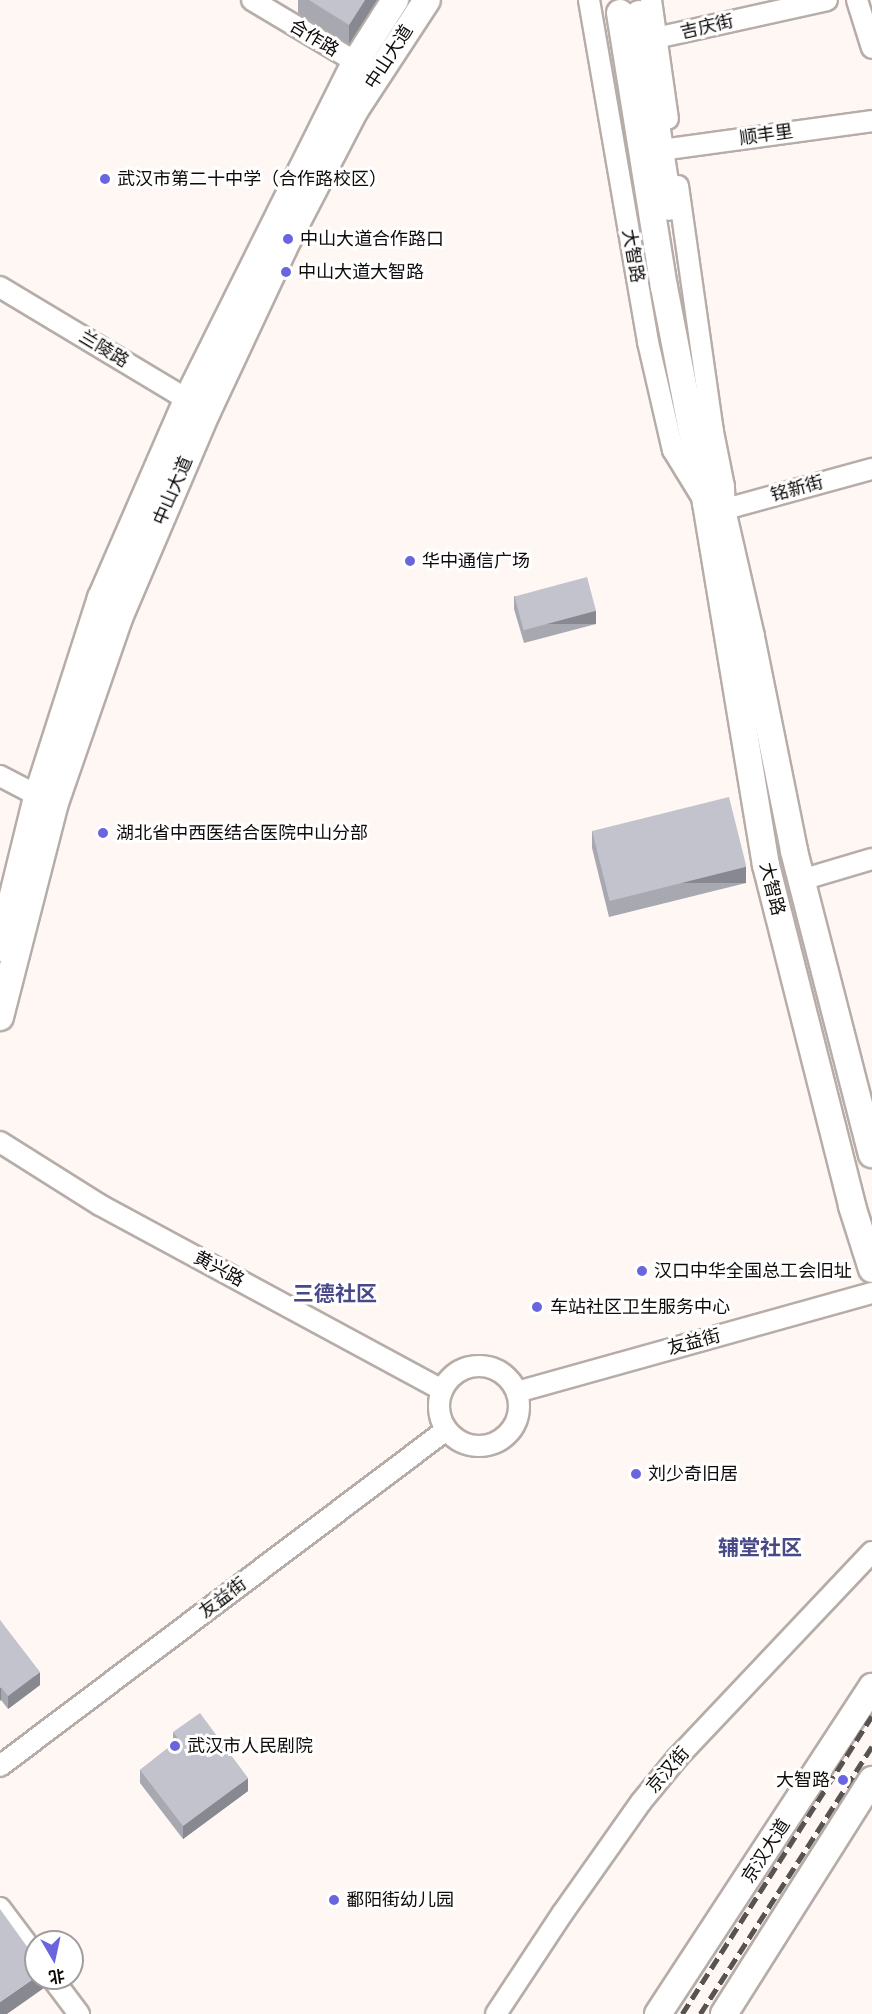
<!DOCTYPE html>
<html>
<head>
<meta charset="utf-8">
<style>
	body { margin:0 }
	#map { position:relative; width:872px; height:2014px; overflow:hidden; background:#fef7f3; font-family:"Varela Round","Noto Sans SC",sans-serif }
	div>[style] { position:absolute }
	.roads { filter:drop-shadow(2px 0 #b7ada8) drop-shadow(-2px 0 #b7ada8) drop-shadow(0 2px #b7ada8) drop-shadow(0 -2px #b7ada8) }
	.minor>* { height:20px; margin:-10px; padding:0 10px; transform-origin:10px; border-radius:10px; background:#fff }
	.minor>.ring { margin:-10px; padding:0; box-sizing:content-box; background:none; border:20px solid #fff; border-radius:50% }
	.major>* { height:26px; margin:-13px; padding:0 13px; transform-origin:13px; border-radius:13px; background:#fff }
	.rail>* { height:4.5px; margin-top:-2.25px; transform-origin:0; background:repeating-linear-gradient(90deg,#575350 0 12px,transparent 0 18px) }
	.wall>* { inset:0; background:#a7a8b0 }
	.shaded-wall>* { inset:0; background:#888890; transform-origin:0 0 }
	.building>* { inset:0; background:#c2c3cd; transform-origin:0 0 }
	.dots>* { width:16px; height:16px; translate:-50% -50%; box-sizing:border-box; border:3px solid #fff; border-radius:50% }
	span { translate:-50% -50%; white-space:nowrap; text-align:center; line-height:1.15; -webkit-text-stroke:6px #fff; paint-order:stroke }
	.street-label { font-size:18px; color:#0e0b09 }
	.poi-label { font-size:18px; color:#0e0b09 }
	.left { translate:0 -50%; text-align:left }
	.right { translate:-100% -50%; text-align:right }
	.quarter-label { font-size:21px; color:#484986; font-weight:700 }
	.north { position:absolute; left:24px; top:1930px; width:60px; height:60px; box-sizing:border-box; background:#fff; border:2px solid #9f9d9d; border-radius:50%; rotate:171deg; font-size:16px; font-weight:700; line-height:24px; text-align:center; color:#0e0b09 }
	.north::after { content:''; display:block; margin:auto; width:21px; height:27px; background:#6a65df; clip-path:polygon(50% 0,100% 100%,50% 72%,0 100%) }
</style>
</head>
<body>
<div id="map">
	<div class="roads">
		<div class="minor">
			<div style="left:252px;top:0;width:133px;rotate:30.8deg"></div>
			<div style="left:589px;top:0;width:347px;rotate:80.2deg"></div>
			<div style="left:648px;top:342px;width:111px;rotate:77deg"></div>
			<div style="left:673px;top:450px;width:52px;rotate:58.5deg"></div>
			<div style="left:651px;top:0;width:120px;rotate:81.9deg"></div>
			<div style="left:857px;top:0;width:50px;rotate:72.6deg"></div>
			<div style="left:656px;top:38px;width:175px;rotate:-12.5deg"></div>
			<div style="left:661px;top:150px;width:213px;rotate:-7.8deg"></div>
			<div style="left:678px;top:186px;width:247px;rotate:81.9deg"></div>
			<div style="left:0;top:287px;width:233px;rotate:31deg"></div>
			<div style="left:722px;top:510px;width:156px;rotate:-15.3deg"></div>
			<div style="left:0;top:776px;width:54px;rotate:27.5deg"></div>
			<div style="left:801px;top:880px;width:74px;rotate:-16.5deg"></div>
			<div style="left:0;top:1142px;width:118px;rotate:32.2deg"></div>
			<div style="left:100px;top:1205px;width:389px;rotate:28.4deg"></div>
			<div class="ring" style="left:439px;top:1366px;width:60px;height:60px"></div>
			<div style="left:517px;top:1392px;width:369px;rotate:-15.6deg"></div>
			<div style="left:0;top:1766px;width:558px;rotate:-36.99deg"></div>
			<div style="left:0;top:1908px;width:60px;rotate:53.1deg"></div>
			<div style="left:52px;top:1978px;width:45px;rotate:53.1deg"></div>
			<div style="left:496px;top:2014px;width:120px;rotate:-56.6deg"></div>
			<div style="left:562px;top:1914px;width:137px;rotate:-54.8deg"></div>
			<div style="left:641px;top:1802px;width:58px;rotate:-50.6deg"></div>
			<div style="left:678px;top:1757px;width:282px;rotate:-46.6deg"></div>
		</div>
		<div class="major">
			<div style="left:620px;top:13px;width:278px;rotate:80.9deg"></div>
			<div style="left:664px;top:287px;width:220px;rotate:79deg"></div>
			<div style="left:706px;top:503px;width:367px;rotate:80.6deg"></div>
			<div style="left:766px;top:865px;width:352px;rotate:75.8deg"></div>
			<div style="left:852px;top:1206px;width:66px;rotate:72.4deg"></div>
			<div style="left:639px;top:14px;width:195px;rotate:81.2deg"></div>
			<div style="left:707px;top:417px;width:71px;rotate:78.7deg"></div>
			<div style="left:721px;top:487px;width:23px;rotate:88deg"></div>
			<div style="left:722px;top:510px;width:130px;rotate:77.1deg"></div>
			<div style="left:751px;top:637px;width:218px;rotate:78.6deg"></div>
			<div style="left:794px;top:851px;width:313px;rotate:75.6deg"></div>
			<div style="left:0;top:948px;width:155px;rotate:-76.2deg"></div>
			<div style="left:37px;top:797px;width:209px;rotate:-72.2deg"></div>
			<div style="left:101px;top:598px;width:218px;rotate:-66.5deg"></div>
			<div style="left:188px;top:398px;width:374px;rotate:-63.5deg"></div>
			<div style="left:355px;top:63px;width:75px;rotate:-57.6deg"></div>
			<div style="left:0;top:1017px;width:221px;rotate:-75.6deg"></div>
			<div style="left:55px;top:803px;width:196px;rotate:-70.9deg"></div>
			<div style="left:119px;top:618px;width:224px;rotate:-66.9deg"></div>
			<div style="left:207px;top:412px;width:191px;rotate:-64.9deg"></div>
			<div style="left:288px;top:239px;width:145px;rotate:-62.6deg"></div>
			<div style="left:355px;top:110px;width:131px;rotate:-56.8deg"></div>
			<div style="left:658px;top:2014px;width:391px;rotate:-56.8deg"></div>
			<div style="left:724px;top:2014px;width:277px;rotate:-57.7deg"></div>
		</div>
	</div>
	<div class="rail">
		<div style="left:682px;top:2014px;width:353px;rotate:-57.5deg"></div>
		<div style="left:700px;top:2014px;width:318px;rotate:-57.3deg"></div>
	</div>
	<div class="wall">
		<div style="clip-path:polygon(298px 0,377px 0,349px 44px,298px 13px)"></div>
		<div style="clip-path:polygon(514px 596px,596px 624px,524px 643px,514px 609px)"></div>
		<div style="clip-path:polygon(592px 831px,746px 883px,609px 917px,592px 848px)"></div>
		<div style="clip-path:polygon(0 1620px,40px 1685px,8px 1709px,1px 1700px)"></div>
		<div style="clip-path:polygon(173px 1732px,248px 1791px,183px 1839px,140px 1783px,140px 1770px,173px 1744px)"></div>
	</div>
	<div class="shaded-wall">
		<div style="clip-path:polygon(365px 0,377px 0,349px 44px,349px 25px)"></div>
		<div style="left:596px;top:611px;width:13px;height:74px;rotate:90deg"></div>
		<div style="left:746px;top:867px;width:16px;height:141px;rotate:90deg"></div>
		<div style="clip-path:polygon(40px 1672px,40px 1685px,8px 1709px,8px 1696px)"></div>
		<div style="clip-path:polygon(1px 1687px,1px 1700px,0 1701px,0 1688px)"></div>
		<div style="clip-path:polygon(248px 1778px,248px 1791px,183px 1839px,183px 1826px)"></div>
		<div style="clip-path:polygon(36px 1977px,36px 1978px,44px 1978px,44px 1988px,7px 2014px,0 2014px,0 2002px)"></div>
	</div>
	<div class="building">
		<div style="clip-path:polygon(309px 0,365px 0,349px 25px)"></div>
		<div style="left:587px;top:577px;width:35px;height:75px;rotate:75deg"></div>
		<div style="left:729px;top:797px;width:72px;height:141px;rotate:76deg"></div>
		<div style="clip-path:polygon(0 1620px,40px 1672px,8px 1696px,1px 1687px,0 1688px)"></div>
		<div style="clip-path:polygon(200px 1713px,248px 1778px,183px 1826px,140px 1770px,179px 1740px,173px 1732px)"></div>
		<div style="clip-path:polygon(0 1909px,36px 1959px,36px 1977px,0 2002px)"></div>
	</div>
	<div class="dots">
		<div style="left:105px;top:179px;background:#6a65df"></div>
		<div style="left:288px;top:239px;background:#6a65df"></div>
		<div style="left:286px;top:272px;background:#6a65df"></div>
		<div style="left:410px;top:561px;background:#6a65df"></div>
		<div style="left:103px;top:833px;background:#6a65df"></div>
		<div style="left:642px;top:1271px;background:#6a65df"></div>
		<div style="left:537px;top:1307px;background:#6a65df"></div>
		<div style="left:636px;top:1474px;background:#6a65df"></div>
		<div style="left:175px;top:1746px;background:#6a65df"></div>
		<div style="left:843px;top:1780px;background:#6a65df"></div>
		<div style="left:334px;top:1900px;background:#6a65df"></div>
	</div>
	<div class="street-label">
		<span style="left:707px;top:27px;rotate:-13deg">吉庆街</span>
		<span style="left:314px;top:38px;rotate:31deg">合作路</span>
		<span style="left:389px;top:57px;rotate:-57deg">中山大道</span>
		<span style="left:766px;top:135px;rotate:-8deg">顺丰里</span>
		<span style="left:633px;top:256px;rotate:80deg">大智路</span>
		<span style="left:104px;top:349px;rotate:31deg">兰陵路</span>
		<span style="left:797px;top:489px;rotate:-15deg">铭新街</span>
		<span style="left:173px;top:491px;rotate:-67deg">中山大道</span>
		<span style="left:772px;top:889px;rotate:76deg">大智路</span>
		<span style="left:219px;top:1269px;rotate:28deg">黄兴路</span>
		<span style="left:694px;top:1342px;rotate:-15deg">友益街</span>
		<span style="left:223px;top:1598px;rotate:-37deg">友益街</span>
		<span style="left:668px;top:1770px;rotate:-49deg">京汉街</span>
		<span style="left:766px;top:1851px;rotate:-57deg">京汉大道</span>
	</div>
	<div class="poi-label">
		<span class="left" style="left:117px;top:179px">武汉市第二十中学（合作路校区）</span>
		<span class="left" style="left:300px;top:239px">中山大道合作路口</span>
		<span class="left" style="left:298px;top:272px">中山大道大智路</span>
		<span class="left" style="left:422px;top:561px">华中通信广场</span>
		<span class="left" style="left:116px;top:833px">湖北省中西医结合医院中山分部</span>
		<span class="left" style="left:654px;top:1271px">汉口中华全国总工会旧址</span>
		<span class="left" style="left:550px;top:1307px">车站社区卫生服务中心</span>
		<span class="left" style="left:648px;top:1474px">刘少奇旧居</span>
		<span class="left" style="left:187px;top:1746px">武汉市人民剧院</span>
		<span class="right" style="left:830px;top:1780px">大智路</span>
		<span class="left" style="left:346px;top:1900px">鄱阳街幼儿园</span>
	</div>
	<div class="quarter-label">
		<span style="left:335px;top:1295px">三德社区</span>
		<span style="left:760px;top:1549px">辅堂社区</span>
	</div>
	<div class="north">北</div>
</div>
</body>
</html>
